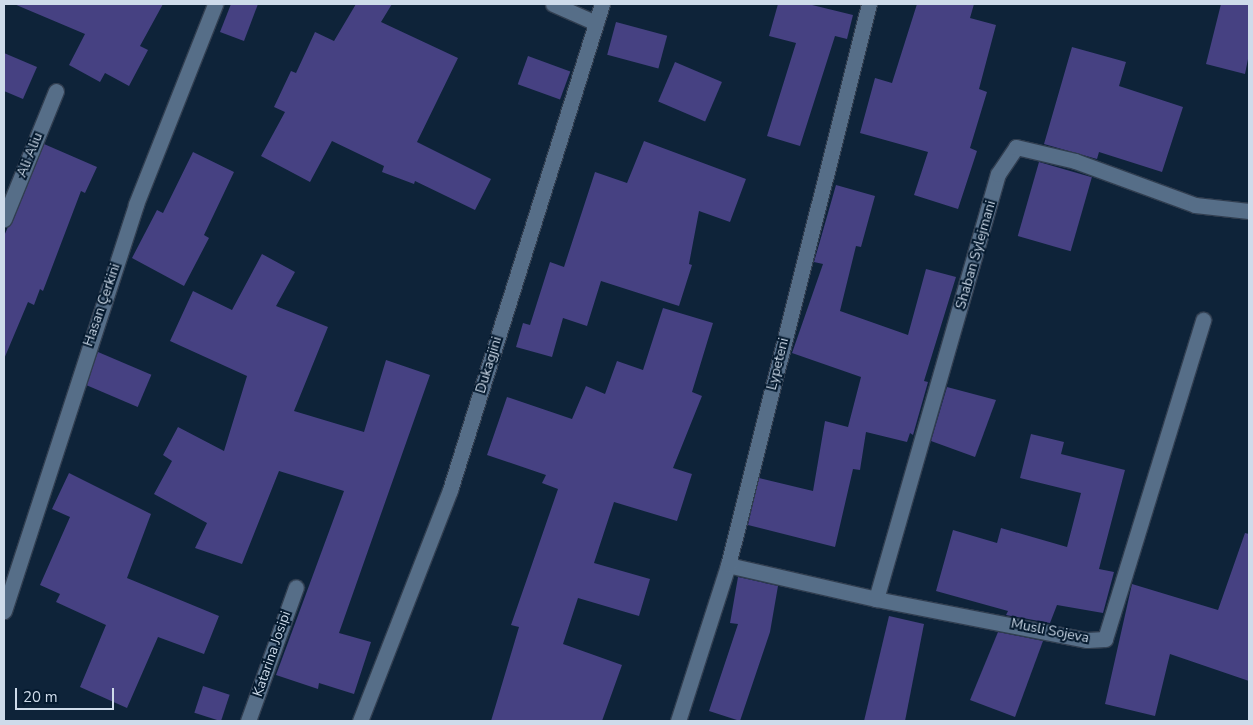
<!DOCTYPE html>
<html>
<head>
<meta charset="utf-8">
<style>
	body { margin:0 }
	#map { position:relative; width:1253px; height:725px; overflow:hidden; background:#0e2339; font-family:"Nunito Sans",sans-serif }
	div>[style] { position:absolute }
	.building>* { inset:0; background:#464182; transform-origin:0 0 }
	.roads { filter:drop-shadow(1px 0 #313e50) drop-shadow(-1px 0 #313e50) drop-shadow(0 1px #313e50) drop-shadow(0 -1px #313e50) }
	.street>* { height:15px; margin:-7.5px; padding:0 7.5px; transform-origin:7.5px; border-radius:7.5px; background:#566e88 }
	span { translate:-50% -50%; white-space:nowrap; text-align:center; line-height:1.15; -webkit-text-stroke:4px #051a2f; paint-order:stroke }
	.street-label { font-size:14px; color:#cedbea }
	.frame { position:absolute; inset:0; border:5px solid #cedbea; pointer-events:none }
	.scale { position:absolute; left:15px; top:688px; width:99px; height:22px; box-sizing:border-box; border:2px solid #cedbea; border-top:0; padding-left:6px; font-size:15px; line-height:18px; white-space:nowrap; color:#cedbea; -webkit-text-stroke:4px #051a2f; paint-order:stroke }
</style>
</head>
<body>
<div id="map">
	<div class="building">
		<div style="clip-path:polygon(14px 4px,163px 4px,140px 46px,148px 50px,129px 86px,105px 73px,100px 82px,69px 65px,85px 34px)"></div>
		<div style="clip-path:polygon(231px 4px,258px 4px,244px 41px,220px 32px)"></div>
		<div style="clip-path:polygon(356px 4px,392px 4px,381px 22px,458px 58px,417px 142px,491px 179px,475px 210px,415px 181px,414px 184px,382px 172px,384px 166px,332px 141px,310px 182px,261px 156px,285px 112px,274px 107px,291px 71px,296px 73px,315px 32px,334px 41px)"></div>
		<div style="clip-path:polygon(778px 4px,808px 4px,853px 15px,847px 39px,835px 36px,800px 146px,767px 136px,796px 43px,769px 36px)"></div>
		<div style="clip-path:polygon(917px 4px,974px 4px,970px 18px,996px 25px,979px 89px,987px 92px,970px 148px,977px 151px,958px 209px,914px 195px,928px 152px,860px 133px,875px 78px,892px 83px)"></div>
		<div style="clip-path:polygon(1221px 4px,1249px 4px,1249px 54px,1245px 74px,1206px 64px)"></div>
		<div style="left:616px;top:22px;width:53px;height:34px;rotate:15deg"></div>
		<div style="clip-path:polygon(1072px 47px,1126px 62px,1119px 86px,1183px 107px,1162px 172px,1099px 152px,1097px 159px,1044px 144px)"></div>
		<div style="clip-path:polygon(4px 53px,37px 67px,23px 99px,4px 91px)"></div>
		<div style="left:528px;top:56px;width:45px;height:30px;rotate:20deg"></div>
		<div style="left:675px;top:62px;width:51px;height:43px;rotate:23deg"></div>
		<div style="clip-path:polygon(644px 141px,746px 179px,730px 222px,699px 211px,689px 264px,692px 265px,679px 306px,601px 281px,587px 326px,563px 318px,552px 357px,516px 347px,523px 323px,530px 325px,550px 262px,564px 267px,595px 172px,627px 183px)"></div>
		<div style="clip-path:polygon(44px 144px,97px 167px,85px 193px,81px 191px,43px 291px,40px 289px,34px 305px,28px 302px,4px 359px,4px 236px)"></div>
		<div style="clip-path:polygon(193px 152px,234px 172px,204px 235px,209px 238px,184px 286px,132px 258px,157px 210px,163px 213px)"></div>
		<div style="left:1039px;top:162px;width:55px;height:77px;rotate:16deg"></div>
		<div style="clip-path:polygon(836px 185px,875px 196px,861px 247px,856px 246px,840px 311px,908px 335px,926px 269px,956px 277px,924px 381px,928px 382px,913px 435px,910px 433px,907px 442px,866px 432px,860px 470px,853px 469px,835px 547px,748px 525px,759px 478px,813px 491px,825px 421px,848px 427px,861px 377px,792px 353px,823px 264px,814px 262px)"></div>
		<div style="clip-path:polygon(262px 254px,295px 272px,276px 306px,328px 327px,294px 411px,364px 432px,386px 360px,430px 375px,339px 633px,371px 642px,354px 694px,319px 683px,318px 689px,276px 675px,344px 491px,279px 471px,242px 564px,195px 548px,207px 523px,154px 494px,172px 461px,163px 455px,178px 427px,224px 451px,247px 376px,170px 341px,193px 291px,232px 310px)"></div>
		<div style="clip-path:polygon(663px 308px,713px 323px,692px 392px,702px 396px,673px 468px,692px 474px,677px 521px,614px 502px,594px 563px,650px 579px,639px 616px,578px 598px,563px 644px,622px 665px,602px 721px,491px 721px,519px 627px,511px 625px,558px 489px,542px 483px,546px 475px,487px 455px,507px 397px,572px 419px,586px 386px,605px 394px,617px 361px,643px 370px)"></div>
		<div style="left:98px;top:352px;width:58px;height:35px;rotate:23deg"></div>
		<div style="clip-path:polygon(947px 387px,996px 400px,975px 457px,931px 441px)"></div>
		<div style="clip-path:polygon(1031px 434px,1064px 442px,1061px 454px,1125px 470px,1099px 569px,1114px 572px,1103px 613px,1057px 605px,1050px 623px,1006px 615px,1008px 611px,936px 591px,953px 530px,997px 543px,1001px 528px,1067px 547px,1081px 493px,1020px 478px)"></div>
		<div style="clip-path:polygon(69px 473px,151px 514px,127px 578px,219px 616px,204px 654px,158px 637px,127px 708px,80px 687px,106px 625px,56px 602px,60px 594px,40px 585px,70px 517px,52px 509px)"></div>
		<div style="clip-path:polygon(1245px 533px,1249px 534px,1249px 681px,1170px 654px,1155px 716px,1105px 704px,1132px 584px,1218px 610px)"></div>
		<div style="clip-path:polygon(738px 577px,778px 586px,770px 632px,740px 721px,709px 711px,738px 624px,730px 623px)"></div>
		<div style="clip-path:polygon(889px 616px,924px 624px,905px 721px,864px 721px)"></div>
		<div style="clip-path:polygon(998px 632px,1043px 641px,1015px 717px,970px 700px)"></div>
		<div style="left:203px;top:686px;width:28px;height:28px;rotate:18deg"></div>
	</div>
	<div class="roads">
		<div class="street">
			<div style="left:553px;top:4px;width:47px;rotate:23.8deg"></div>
			<div style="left:4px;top:219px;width:138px;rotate:-67.9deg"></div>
			<div style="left:728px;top:565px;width:152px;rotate:12.9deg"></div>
			<div style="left:876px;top:599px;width:215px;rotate:11deg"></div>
			<div style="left:1087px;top:640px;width:18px;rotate:-3deg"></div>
			<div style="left:1105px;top:639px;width:334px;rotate:-72.9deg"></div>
			<div style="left:876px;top:599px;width:442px;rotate:-74deg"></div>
			<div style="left:998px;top:174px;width:32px;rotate:-56deg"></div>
			<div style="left:1016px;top:147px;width:61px;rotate:13.3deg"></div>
			<div style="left:1075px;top:161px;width:128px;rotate:20.1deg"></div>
			<div style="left:1195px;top:205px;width:54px;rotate:6.3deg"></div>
			<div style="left:4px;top:611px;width:428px;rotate:-72deg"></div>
			<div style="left:136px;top:204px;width:215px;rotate:-68.4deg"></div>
			<div style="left:248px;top:721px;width:142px;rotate:-70.3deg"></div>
			<div style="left:360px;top:721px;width:248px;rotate:-68.7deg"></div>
			<div style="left:450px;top:490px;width:509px;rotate:-72.63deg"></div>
			<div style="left:678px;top:721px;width:164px;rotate:-72.2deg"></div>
			<div style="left:728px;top:565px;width:578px;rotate:-75.89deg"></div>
		</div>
	</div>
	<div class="street-label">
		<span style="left:30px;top:155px;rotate:-68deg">Ali Aliu</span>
		<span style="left:976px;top:255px;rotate:-74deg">Shaban Sylejmani</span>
		<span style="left:102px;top:305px;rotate:-71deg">Hasan Çerkini</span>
		<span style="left:778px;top:364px;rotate:-76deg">Lypeteni</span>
		<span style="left:489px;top:365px;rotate:-73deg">Dukagjini</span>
		<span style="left:1050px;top:631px;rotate:11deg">Musli Sojeva</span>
		<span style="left:272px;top:654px;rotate:-71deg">Katarina Josipi</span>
	</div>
	<div class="frame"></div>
	<div class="scale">20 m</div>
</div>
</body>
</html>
